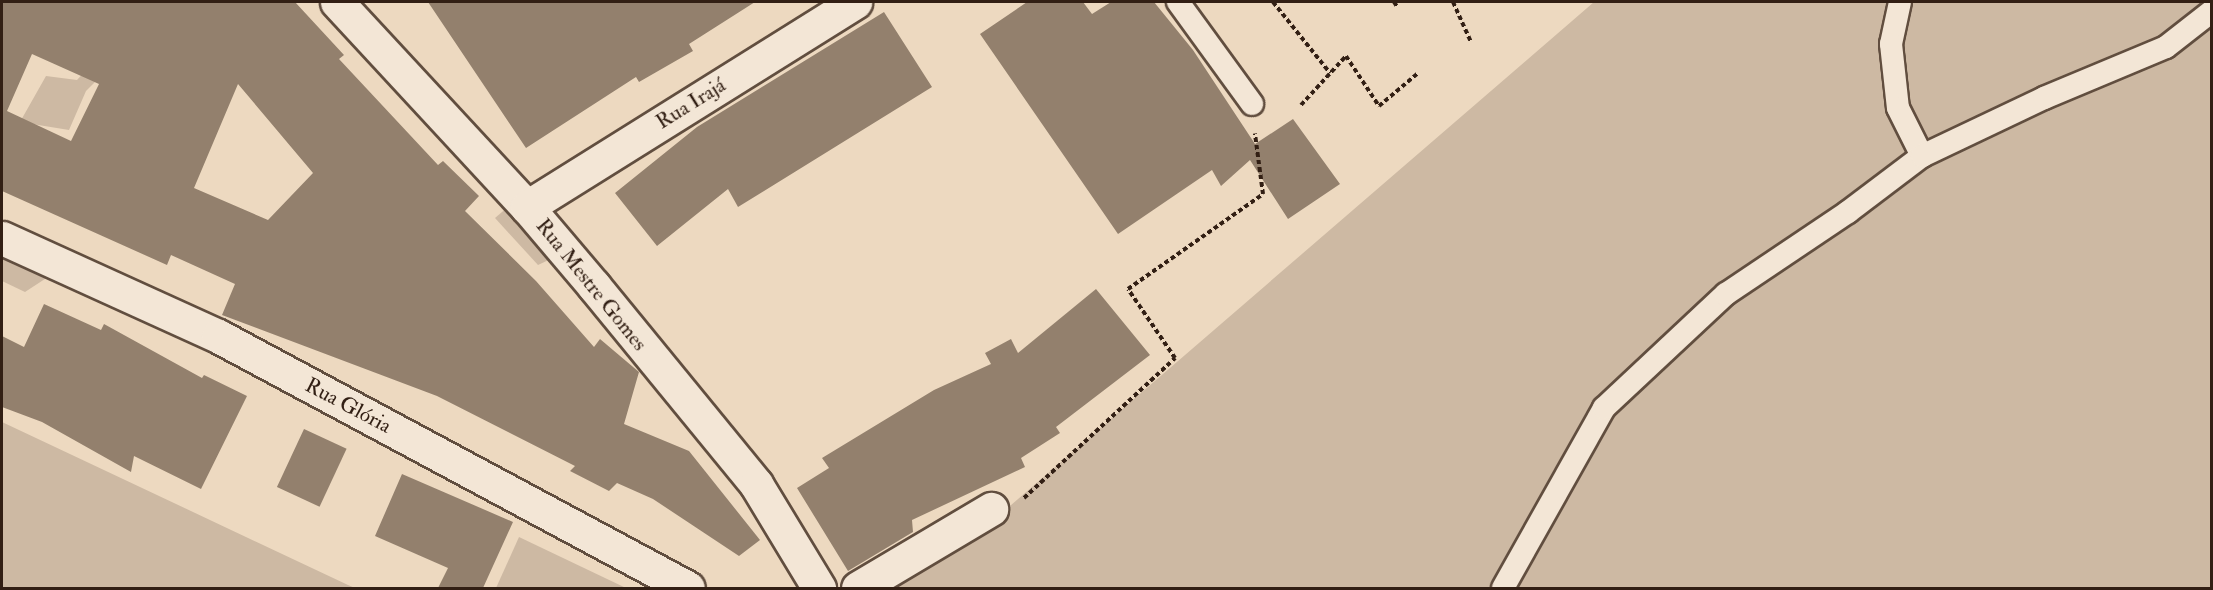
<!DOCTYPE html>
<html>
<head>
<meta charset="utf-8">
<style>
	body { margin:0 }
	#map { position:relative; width:2213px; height:590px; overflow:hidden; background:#edd9c0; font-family:"IM FELL Double Pica",serif }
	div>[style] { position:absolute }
	.green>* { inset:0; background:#cdb9a3 }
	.building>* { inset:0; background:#93806d; transform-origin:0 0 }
	.path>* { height:4px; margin-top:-2px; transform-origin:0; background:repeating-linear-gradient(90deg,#321f14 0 4.5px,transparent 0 7.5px) }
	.roads { filter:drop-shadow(2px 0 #614e3f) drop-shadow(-2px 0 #614e3f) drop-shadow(0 2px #614e3f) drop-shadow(0 -2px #614e3f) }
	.lane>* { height:22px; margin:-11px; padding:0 11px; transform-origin:11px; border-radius:11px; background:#f3e6d6 }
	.street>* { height:33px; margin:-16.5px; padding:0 16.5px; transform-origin:16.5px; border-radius:16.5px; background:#f3e6d6 }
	span { translate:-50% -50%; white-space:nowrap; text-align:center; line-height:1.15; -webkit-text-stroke:4.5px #f3e6d6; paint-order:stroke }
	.street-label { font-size:21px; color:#321f14 }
	.frame { position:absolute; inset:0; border:3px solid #321f14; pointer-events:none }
</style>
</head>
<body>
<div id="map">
	<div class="green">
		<div style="clip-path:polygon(1594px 2px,2211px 2px,2211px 588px,885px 588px,981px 531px)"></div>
		<div style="clip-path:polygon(100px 55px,105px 72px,86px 91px,69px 130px,20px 122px,46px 76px,77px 80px)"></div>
		<div style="clip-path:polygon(509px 206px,557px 256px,538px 265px,495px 218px)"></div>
		<div style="clip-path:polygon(2px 253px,51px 275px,25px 292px,2px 281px)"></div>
		<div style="clip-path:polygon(2px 422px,348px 585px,355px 588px,2px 588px)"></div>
		<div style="clip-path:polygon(519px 537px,626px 588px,496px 588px)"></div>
	</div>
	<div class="building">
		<div style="clip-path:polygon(evenodd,2px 2px,295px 2px,344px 55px,339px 59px,438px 165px,443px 161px,479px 196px,465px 211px,536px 281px,594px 347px,600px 339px,639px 372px,624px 424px,689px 451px,760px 540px,739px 556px,653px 499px,617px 483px,609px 491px,570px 471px,575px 466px,437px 396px,222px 315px,235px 284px,171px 255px,167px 265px,2px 191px,2px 2px,32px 54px,99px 84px,71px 141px,7px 111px,32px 54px,2px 2px,238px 84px,313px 173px,268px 220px,194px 188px,238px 84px)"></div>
		<div style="clip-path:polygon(428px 2px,755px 2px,689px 44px,693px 51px,639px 82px,636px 77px,526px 148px)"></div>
		<div style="clip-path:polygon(1027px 2px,1083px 2px,1092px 14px,1111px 2px,1154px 2px,1193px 50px,1255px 144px,1293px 119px,1340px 184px,1288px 219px,1250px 160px,1221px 186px,1212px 170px,1118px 234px,980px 34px)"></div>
		<div style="clip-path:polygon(884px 12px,932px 87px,738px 207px,728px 189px,657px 246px,615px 193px,697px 127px)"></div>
		<div style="clip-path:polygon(1096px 289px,1150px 355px,1056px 427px,1060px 433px,1021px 458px,1025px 467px,912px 520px,913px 532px,848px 571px,797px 488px,829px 468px,822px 458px,934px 390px,991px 364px,985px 353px,1011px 339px,1018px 353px)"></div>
		<div style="clip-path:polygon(44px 304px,101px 330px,104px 324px,202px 378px,204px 375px,247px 396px,201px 489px,134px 456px,131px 472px,42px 422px,2px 407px,2px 336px,24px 347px)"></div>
		<div style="left:304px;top:429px;width:47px;height:64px;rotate:25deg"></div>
		<div style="clip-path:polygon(402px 474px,513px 522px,483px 588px,438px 588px,448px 568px,375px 536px)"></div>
	</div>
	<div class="path">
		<div style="left:1273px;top:2px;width:91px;rotate:51.2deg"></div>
		<div style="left:1394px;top:2px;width:7px;rotate:56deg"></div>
		<div style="left:1453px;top:2px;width:44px;rotate:65.8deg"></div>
		<div style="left:1301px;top:105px;width:67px;rotate:-47.4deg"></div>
		<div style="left:1346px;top:56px;width:60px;rotate:56.6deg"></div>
		<div style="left:1379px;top:106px;width:50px;rotate:-40.1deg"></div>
		<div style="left:1024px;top:498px;width:206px;rotate:-42.8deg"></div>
		<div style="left:1175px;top:358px;width:83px;rotate:-124.3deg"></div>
		<div style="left:1128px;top:289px;width:165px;rotate:-35.1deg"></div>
		<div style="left:1263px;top:194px;width:61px;rotate:-97.6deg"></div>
	</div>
	<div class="roads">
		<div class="lane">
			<div style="left:1178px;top:2px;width:126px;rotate:54deg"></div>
			<div style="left:1900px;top:2px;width:43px;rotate:102.1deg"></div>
			<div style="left:1891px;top:44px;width:64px;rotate:83.8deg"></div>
			<div style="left:1898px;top:108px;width:54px;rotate:63.4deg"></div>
			<div style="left:1503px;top:588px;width:206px;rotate:-60.7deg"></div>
			<div style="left:1604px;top:408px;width:167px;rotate:-43.1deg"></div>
			<div style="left:1726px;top:294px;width:147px;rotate:-33.9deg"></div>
			<div style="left:1848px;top:212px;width:93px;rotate:-37.1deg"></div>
			<div style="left:1922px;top:156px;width:135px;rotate:-25.4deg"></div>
			<div style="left:2044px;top:98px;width:132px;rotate:-22.7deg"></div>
			<div style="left:2166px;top:47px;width:58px;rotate:-38deg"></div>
		</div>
		<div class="street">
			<div style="left:337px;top:2px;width:280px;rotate:47.2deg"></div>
			<div style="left:527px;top:207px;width:104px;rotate:49.7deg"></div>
			<div style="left:594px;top:286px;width:256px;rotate:50.7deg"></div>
			<div style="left:756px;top:484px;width:122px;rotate:58.8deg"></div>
			<div style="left:527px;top:207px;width:387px;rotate:-32deg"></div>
			<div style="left:2px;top:238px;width:237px;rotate:24.4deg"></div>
			<div style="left:218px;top:336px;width:533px;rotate:28.2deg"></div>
			<div style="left:858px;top:588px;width:155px;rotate:-30.7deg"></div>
		</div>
	</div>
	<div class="street-label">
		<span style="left:691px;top:104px;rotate:-32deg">Rua Irajá</span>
		<span style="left:591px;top:285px;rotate:51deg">Rua Mestre Gomes</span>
		<span style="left:348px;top:406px;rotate:28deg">Rua Glória</span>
	</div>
	<div class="frame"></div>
</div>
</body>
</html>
